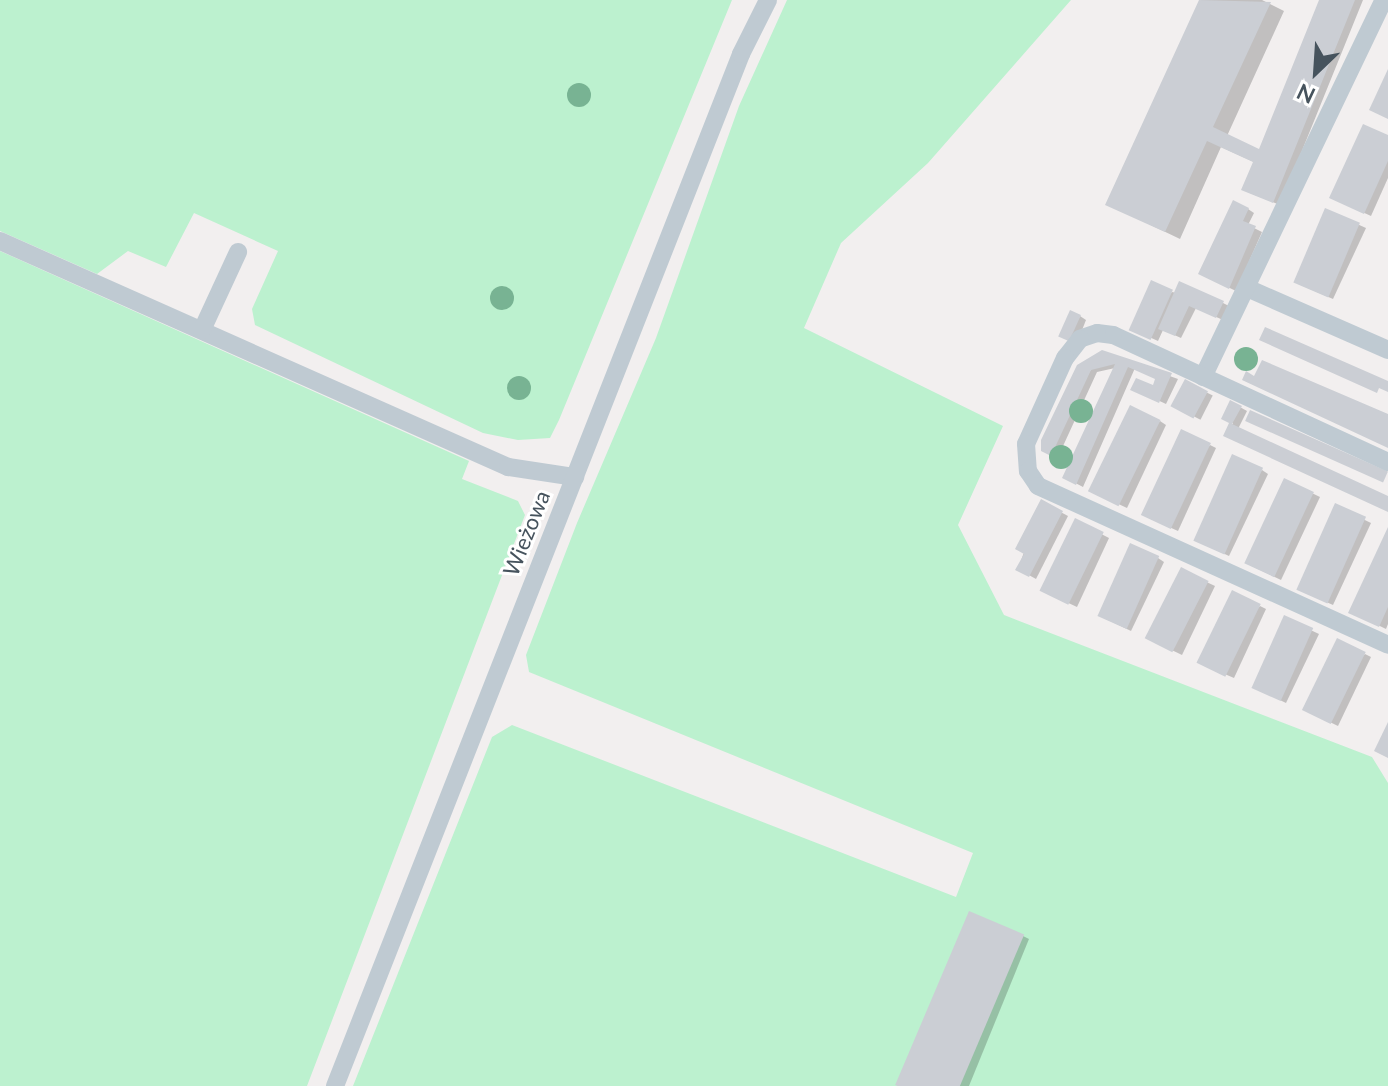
<!DOCTYPE html>
<html>
<head>
<meta charset="utf-8">
<style>
	body { margin:0 }
	#map { position:relative; width:1388px; height:1086px; overflow:hidden; background:#f2efef; font-family:Lato,sans-serif }
	div>[style] { position:absolute }
	.green>* { inset:0; background:#bcf1cf }
	.shadow>* { inset:0; background:#0003; transform-origin:0 0 }
	.building>* { inset:0; background:#cbced4; transform-origin:0 0 }
	.lane>* { height:18px; margin:-9px; padding:0 9px; transform-origin:9px; border-radius:9px; background:#bfcad2 }
	.trees>* { width:24px; height:24px; margin:-12px; border-radius:50%; background:#78b393 }
	span { translate:-50% -50%; white-space:nowrap; text-align:center; line-height:1.15; -webkit-text-stroke:6px #fff; paint-order:stroke }
	.street-label { font-size:22px; color:#46535d }
	.north { position:absolute; left:1276px; top:32px; width:80px; height:80px; -webkit-text-stroke:6px #fff; paint-order:stroke; rotate:205deg; font-size:22px; font-weight:700; line-height:32px; text-align:center; color:#46535d }
	.north::after { content:''; display:block; margin:auto; width:28px; height:36px; background:#46535d; clip-path:polygon(50% 0,100% 100%,50% 72%,0 100%) }
</style>
</head>
<body>
<div id="map">
	<div class="green">
		<div style="clip-path:polygon(0 0,732px 0,559px 420px,550px 438px,518px 440px,483px 433px,255px 325px,252px 309px,278px 251px,194px 213px,166px 267px,128px 251px,97px 274px,0 231px)"></div>
		<div style="clip-path:polygon(787px 0,1071px 0,928px 163px,841px 243px,804px 328px,1003px 426px,958px 525px,1004px 615px,1372px 757px,1388px 783px,1388px 1086px,353px 1086px,492px 737px,512px 725px,956px 897px,973px 853px,529px 672px,526px 655px,577px 523px,656px 338px,739px 106px)"></div>
		<div style="clip-path:polygon(0 251px,469px 461px,462px 479px,518px 501px,525px 515px,307px 1086px,0 1086px)"></div>
	</div>
	<div class="shadow">
		<div style="clip-path:polygon(1201px 0,1262px 0,1284px 11px,1227px 136px,1259px 151px,1322px 0,1363px 0,1280px 205px,1250px 193px,1254px 162px,1221px 147px,1180px 239px,1107px 204px)"></div>
		<div style="clip-path:polygon(1388px 138px,1388px 178px,1371px 216px,1338px 201px)"></div>
		<div style="clip-path:polygon(1248px 209px,1254px 213px,1248px 225px,1262px 232px,1236px 291px,1207px 277px)"></div>
		<div style="clip-path:polygon(1326px 210px,1366px 228px,1333px 299px,1301px 285px)"></div>
		<div style="clip-path:polygon(1172px 292px,1223px 303px,1229px 306px,1223px 320px,1196px 308px,1181px 338px,1163px 330px,1158px 341px,1138px 332px)"></div>
		<div style="clip-path:polygon(1080px 316px,1086px 320px,1077px 343px,1068px 339px)"></div>
		<div style="clip-path:polygon(1103px 352px,1178px 379px,1166px 404px,1136px 390px,1154px 388px,1158px 379px,1135px 368px,1083px 487px,1064px 477px,1115px 368px,1097px 372px,1058px 457px,1043px 450px,1043px 440px)"></div>
		<div style="left:1186px;top:382px;width:30px;height:27px;rotate:27deg"></div>
		<div style="clip-path:polygon(1231px 402px,1247px 411px,1238px 429px,1388px 498px,1388px 510px,1225px 435px,1233px 423px,1223px 418px)"></div>
		<div style="clip-path:polygon(1160px 421px,1166px 425px,1127px 508px,1099px 495px)"></div>
		<div style="clip-path:polygon(1210px 445px,1216px 448px,1178px 531px,1149px 518px)"></div>
		<div style="clip-path:polygon(1262px 470px,1268px 474px,1229px 556px,1201px 543px)"></div>
		<div style="clip-path:polygon(1285px 480px,1320px 497px,1281px 580px,1252px 566px)"></div>
		<div style="clip-path:polygon(1042px 502px,1068px 516px,1036px 579px,1018px 569px)"></div>
		<div style="clip-path:polygon(1336px 506px,1371px 523px,1333px 605px,1304px 592px)"></div>
		<div style="clip-path:polygon(1076px 521px,1109px 538px,1077px 607px,1049px 594px)"></div>
		<div style="clip-path:polygon(1388px 532px,1388px 624px,1386px 629px,1357px 615px)"></div>
		<div style="clip-path:polygon(1158px 558px,1164px 562px,1131px 631px,1104px 618px)"></div>
		<div style="clip-path:polygon(1181px 570px,1215px 586px,1182px 655px,1155px 642px)"></div>
		<div style="clip-path:polygon(1260px 606px,1266px 609px,1234px 678px,1206px 666px)"></div>
		<div style="clip-path:polygon(1285px 618px,1319px 634px,1286px 703px,1259px 690px)"></div>
		<div style="clip-path:polygon(1365px 654px,1371px 657px,1338px 726px,1311px 713px)"></div>
		<div style="clip-path:polygon(1023px 936px,1029px 939px,969px 1086px,899px 1086px)"></div>
	</div>
	<div class="building">
		<div style="clip-path:polygon(1199px 0,1271px 2px,1213px 127px,1259px 149px,1319px 0,1355px 0,1273px 203px,1241px 190px,1253px 162px,1207px 141px,1165px 232px,1105px 205px)"></div>
		<div style="clip-path:polygon(1388px 69px,1388px 119px,1369px 110px)"></div>
		<div style="clip-path:polygon(1363px 124px,1388px 135px,1388px 161px,1364px 214px,1329px 198px)"></div>
		<div style="clip-path:polygon(1233px 200px,1249px 208px,1243px 221px,1256px 226px,1229px 289px,1198px 274px)"></div>
		<div style="left:1325px;top:208px;width:38px;height:81px;rotate:23deg"></div>
		<div style="left:1151px;top:280px;width:24px;height:55px;rotate:24deg"></div>
		<div style="clip-path:polygon(1179px 281px,1224px 301px,1216px 318px,1189px 306px,1175px 336px,1158px 329px)"></div>
		<div style="left:1070px;top:310px;width:12px;height:29px;rotate:24deg"></div>
		<div style="clip-path:polygon(1265px 327px,1388px 381px,1388px 392px,1379px 388px,1377px 393px,1259px 340px)"></div>
		<div style="clip-path:polygon(1102px 350px,1172px 373px,1159px 403px,1130px 390px,1136px 378px,1153px 385px,1155px 379px,1128px 367px,1076px 485px,1062px 478px,1115px 364px,1091px 370px,1051px 456px,1041px 451px,1041px 440px,1077px 365px)"></div>
		<div style="clip-path:polygon(1262px 360px,1388px 414px,1388px 448px,1242px 380px,1246px 371px,1254px 376px)"></div>
		<div style="left:1185px;top:379px;width:26px;height:31px;rotate:28deg"></div>
		<div style="clip-path:polygon(1230px 400px,1242px 406px,1232px 424px,1388px 496px,1388px 512px,1223px 436px,1229px 423px,1221px 419px)"></div>
		<div style="left:1130px;top:405px;width:34px;height:96px;rotate:26deg"></div>
		<div style="left:1250px;top:410px;width:151px;height:12px;rotate:24deg"></div>
		<div style="left:1181px;top:429px;width:33px;height:95px;rotate:25deg"></div>
		<div style="left:1232px;top:454px;width:34px;height:95px;rotate:24deg"></div>
		<div style="left:1284px;top:478px;width:33px;height:94px;rotate:25deg"></div>
		<div style="clip-path:polygon(1041px 499px,1063px 511px,1029px 577px,1015px 570px,1024px 554px,1015px 549px)"></div>
		<div style="left:1335px;top:503px;width:34px;height:95px;rotate:24deg"></div>
		<div style="left:1075px;top:518px;width:32px;height:81px;rotate:26deg"></div>
		<div style="clip-path:polygon(1388px 527px,1388px 607px,1379px 627px,1348px 613px)"></div>
		<div style="left:1130px;top:543px;width:32px;height:80px;rotate:24deg"></div>
		<div style="left:1181px;top:567px;width:31px;height:80px;rotate:27deg"></div>
		<div style="left:1232px;top:590px;width:32px;height:81px;rotate:26deg"></div>
		<div style="left:1284px;top:615px;width:32px;height:80px;rotate:24deg"></div>
		<div style="left:1337px;top:638px;width:32px;height:80px;rotate:26deg"></div>
		<div style="clip-path:polygon(1388px 722px,1388px 758px,1374px 751px)"></div>
		<div style="left:969px;top:911px;width:60px;height:189px;rotate:23deg"></div>
	</div>
	<div class="lane">
		<div style="left:0;top:241px;width:556px;rotate:23.98deg"></div>
		<div style="left:508px;top:467px;width:68px;rotate:8.5deg"></div>
		<div style="left:1247px;top:288px;width:154px;rotate:23.7deg"></div>
		<div style="left:202px;top:330px;width:86px;rotate:-65.2deg"></div>
		<div style="left:1203px;top:377px;width:418px;rotate:-64.4deg"></div>
		<div style="left:1388px;top:462px;width:303px;rotate:-155.2deg"></div>
		<div style="left:1113px;top:335px;width:16px;rotate:-173deg"></div>
		<div style="left:1097px;top:333px;width:18px;rotate:161deg"></div>
		<div style="left:1080px;top:339px;width:24px;rotate:128deg"></div>
		<div style="left:1065px;top:358px;width:94px;rotate:114.4deg"></div>
		<div style="left:1026px;top:444px;width:27px;rotate:86deg"></div>
		<div style="left:1028px;top:471px;width:18px;rotate:56deg"></div>
		<div style="left:1038px;top:486px;width:384px;rotate:24.4deg"></div>
		<div style="left:335px;top:1086px;width:1109px;rotate:-68.52deg"></div>
		<div style="left:741px;top:54px;width:60px;rotate:-63.4deg"></div>
	</div>
	<div class="trees">
		<div style="left:579px;top:95px"></div>
		<div style="left:502px;top:298px"></div>
		<div style="left:1246px;top:359px"></div>
		<div style="left:519px;top:388px"></div>
		<div style="left:1081px;top:411px"></div>
		<div style="left:1061px;top:457px"></div>
	</div>
	<div class="street-label">
		<span style="left:526px;top:533px;rotate:-68deg">Wieżowa</span>
	</div>
	<div class="north">N</div>
</div>
</body>
</html>
